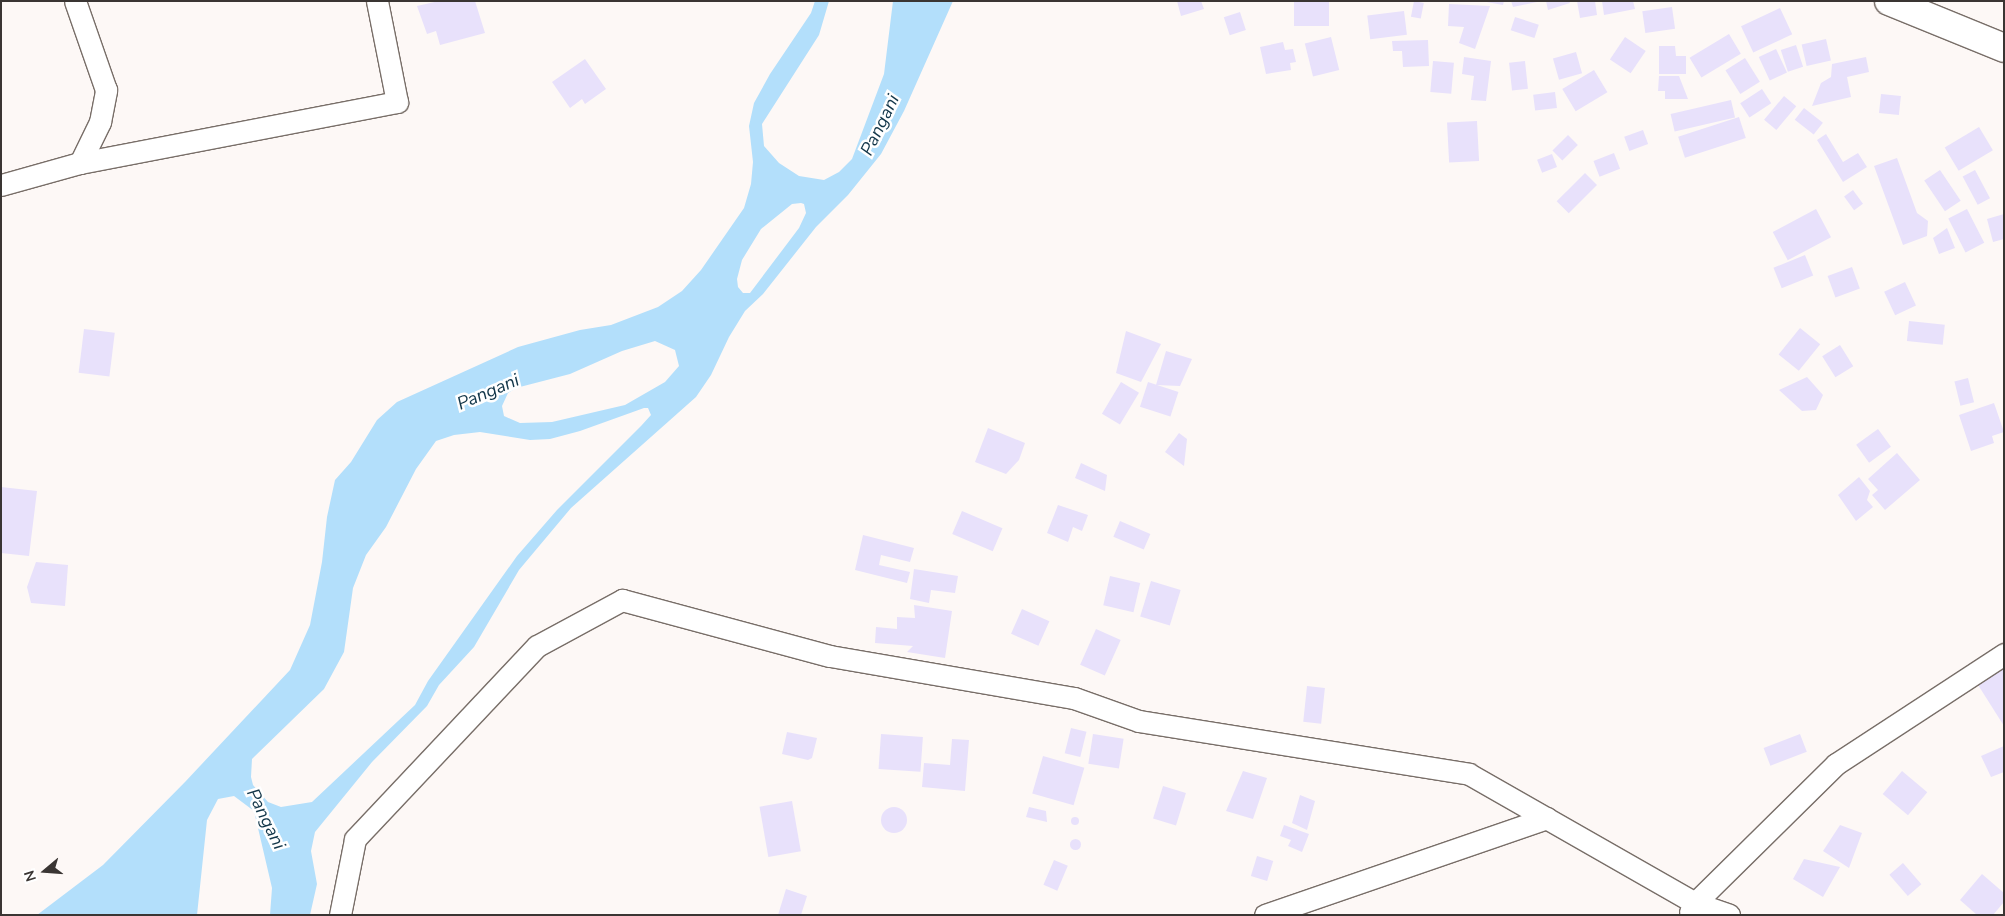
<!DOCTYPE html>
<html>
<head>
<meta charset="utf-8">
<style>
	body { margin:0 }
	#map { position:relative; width:2005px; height:916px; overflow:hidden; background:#fdf8f6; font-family:"Nunito Sans",sans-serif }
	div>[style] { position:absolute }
	.water>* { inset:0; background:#b3dffb }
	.building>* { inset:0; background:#e8e1fb; transform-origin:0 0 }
	.round { border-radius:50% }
	.roads { filter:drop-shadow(1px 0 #786e68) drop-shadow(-1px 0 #786e68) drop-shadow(0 1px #786e68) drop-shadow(0 -1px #786e68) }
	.minor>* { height:21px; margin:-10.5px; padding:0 10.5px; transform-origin:10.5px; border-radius:10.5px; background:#fff }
	.secondary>* { height:28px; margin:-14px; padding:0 14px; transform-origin:14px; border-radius:14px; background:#fff }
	span { translate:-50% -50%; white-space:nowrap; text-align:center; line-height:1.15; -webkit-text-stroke:5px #fff; paint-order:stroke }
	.water-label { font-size:18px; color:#123649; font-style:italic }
	.frame { position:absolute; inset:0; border:2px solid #3a3533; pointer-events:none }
	.north { position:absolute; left:20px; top:846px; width:50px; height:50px; -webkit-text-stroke:4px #fff; paint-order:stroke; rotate:252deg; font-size:14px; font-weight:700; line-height:20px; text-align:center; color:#3a3533 }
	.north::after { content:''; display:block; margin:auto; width:18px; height:22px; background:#3a3533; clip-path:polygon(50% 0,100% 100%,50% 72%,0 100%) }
</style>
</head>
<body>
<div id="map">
	<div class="water">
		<div style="clip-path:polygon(evenodd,815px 1px,829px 1px,819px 35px,762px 124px,764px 146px,779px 163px,799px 176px,824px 180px,839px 172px,852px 159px,884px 74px,893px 1px,953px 1px,904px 111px,881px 154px,848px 195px,816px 227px,763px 294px,745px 311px,729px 337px,711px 375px,696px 397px,571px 508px,519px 570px,474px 647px,439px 685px,427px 706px,372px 762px,315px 832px,311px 851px,317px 884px,310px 915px,270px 915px,272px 888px,254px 811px,234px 796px,218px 799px,207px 820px,197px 915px,37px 915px,103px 865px,185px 782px,290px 670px,310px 625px,322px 562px,327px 517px,335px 480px,351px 462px,377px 420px,397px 402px,518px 347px,580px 330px,611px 325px,658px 307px,682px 291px,701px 270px,744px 208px,751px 184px,753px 162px,749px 126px,754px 103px,770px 74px,811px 13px,815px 1px,801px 203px,804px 204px,806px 213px,799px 228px,750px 293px,743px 293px,738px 287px,737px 279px,742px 260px,761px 229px,792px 204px,801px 203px,815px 1px,655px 341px,675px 350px,679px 366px,665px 382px,625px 405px,552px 422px,520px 423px,504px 416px,502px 406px,508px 393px,516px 388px,570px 374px,622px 351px,655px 341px,815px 1px,644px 408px,648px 408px,651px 415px,641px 426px,557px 510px,517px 556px,428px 681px,415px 705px,312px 802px,281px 807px,268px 802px,253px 785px,251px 777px,252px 759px,324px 689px,344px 652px,353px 588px,366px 555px,386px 527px,416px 469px,436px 441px,454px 435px,480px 432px,530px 440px,550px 439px,580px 431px,644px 408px)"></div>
	</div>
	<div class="building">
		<div style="clip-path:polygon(439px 1px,475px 1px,485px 33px,440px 45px,436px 31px,427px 34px,417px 6px)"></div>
		<div style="clip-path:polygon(1177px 1px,1201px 1px,1204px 9px,1181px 16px)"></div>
		<div style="left:1294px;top:1px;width:35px;height:25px"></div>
		<div style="left:1414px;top:1px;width:10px;height:16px;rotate:11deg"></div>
		<div style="clip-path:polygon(1481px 1px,1504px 1px,1503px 5px)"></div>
		<div style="clip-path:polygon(1511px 1px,1536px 1px,1537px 2px,1513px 7px)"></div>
		<div style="clip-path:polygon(1546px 1px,1569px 1px,1570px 3px,1548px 10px)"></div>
		<div style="clip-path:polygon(1577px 1px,1595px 1px,1597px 15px,1580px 18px)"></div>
		<div style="clip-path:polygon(1602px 1px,1633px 1px,1635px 9px,1604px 15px)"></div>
		<div style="clip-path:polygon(1449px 4px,1490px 6px,1475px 49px,1459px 43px,1464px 27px,1448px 26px)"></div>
		<div style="left:1672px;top:7px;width:22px;height:30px;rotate:82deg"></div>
		<div style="left:1780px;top:8px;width:29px;height:43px;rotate:65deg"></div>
		<div style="left:1404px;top:11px;width:24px;height:37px;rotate:83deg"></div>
		<div style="left:1240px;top:12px;width:19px;height:17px;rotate:72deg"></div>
		<div style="left:1515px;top:17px;width:25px;height:14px;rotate:18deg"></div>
		<div style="left:1729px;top:34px;width:23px;height:46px;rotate:59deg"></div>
		<div style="left:1331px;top:37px;width:34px;height:27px;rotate:76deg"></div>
		<div style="left:1625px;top:37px;width:25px;height:27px;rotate:34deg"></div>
		<div style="left:1826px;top:39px;width:22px;height:25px;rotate:77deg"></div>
		<div style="clip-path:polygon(1428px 40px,1429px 66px,1403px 67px,1402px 51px,1393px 51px,1392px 41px)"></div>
		<div style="clip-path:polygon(1283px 42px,1285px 50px,1293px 49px,1296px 62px,1290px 63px,1291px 70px,1266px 74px,1260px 47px)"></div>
		<div style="left:1796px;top:45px;width:23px;height:16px;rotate:72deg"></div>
		<div style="clip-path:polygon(1659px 46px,1675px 46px,1676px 56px,1686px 56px,1686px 74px,1659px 74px)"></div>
		<div style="left:1776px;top:49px;width:26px;height:19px;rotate:65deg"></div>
		<div style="left:1576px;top:52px;width:22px;height:24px;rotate:74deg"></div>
		<div style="clip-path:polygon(1464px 57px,1491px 61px,1486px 101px,1471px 100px,1474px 76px,1462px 74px)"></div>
		<div style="clip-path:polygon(1866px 57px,1869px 72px,1847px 77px,1851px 97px,1812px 106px,1821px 83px,1831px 77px,1832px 64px)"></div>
		<div style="left:1745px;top:58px;width:28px;height:23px;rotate:58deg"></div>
		<div style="clip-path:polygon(585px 59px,606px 89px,585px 104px,582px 99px,570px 108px,552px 82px)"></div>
		<div style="left:1433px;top:61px;width:21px;height:31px;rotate:5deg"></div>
		<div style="left:1525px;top:61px;width:28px;height:16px;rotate:84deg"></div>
		<div style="left:1594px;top:70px;width:26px;height:37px;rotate:59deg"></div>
		<div style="clip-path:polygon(1659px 76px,1679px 76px,1688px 99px,1665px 99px,1665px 91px,1658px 91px)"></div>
		<div style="left:1762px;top:89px;width:17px;height:26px;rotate:57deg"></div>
		<div style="left:1555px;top:92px;width:16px;height:22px;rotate:83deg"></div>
		<div style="left:1881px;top:94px;width:20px;height:19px;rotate:6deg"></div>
		<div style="left:1784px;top:96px;width:16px;height:31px;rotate:40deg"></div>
		<div style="left:1731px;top:100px;width:18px;height:62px;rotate:77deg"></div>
		<div style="left:1804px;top:108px;width:24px;height:15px;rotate:38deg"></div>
		<div style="left:1739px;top:117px;width:22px;height:64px;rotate:72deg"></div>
		<div style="left:1477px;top:121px;width:40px;height:30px;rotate:87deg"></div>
		<div style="left:1979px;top:127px;width:27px;height:40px;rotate:59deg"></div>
		<div style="left:1643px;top:130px;width:15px;height:20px;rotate:70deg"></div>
		<div style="clip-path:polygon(1826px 134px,1843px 162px,1858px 153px,1867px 167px,1843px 182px,1817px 140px)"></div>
		<div style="left:1568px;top:135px;width:14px;height:22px;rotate:45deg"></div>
		<div style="left:1614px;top:153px;width:17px;height:22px;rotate:69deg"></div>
		<div style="left:1552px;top:154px;width:14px;height:16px;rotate:69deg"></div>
		<div style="clip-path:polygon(1897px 158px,1917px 213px,1928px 221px,1927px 236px,1903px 245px,1874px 166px)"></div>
		<div style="left:1940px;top:170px;width:37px;height:19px;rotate:56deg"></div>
		<div style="left:1975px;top:170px;width:32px;height:14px;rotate:62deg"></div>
		<div style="left:1585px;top:173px;width:17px;height:40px;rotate:45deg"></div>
		<div style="left:1853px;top:190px;width:17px;height:11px;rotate:54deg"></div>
		<div style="left:1816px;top:209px;width:32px;height:49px;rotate:62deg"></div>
		<div style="left:1967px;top:209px;width:38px;height:21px;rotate:63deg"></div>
		<div style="clip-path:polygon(2004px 214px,2004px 239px,1993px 242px,1987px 219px)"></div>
		<div style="clip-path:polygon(1947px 228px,1955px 248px,1939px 254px,1933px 238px)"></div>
		<div style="left:1805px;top:255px;width:22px;height:34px;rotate:68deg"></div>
		<div style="left:1852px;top:267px;width:23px;height:26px;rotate:70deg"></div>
		<div style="left:1905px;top:282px;width:26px;height:23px;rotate:65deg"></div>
		<div style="left:1909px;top:321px;width:36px;height:20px;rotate:6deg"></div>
		<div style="left:1800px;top:328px;width:26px;height:34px;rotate:39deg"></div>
		<div style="left:84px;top:329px;width:31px;height:44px;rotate:7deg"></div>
		<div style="clip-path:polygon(1126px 331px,1161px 344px,1141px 382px,1116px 373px)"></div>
		<div style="left:1840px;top:345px;width:25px;height:21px;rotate:58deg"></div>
		<div style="clip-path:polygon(1166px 351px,1192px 359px,1180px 386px,1156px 385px)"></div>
		<div style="clip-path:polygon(1807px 377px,1823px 395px,1816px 410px,1802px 411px,1779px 390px)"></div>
		<div style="left:1968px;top:378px;width:25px;height:14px;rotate:76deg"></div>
		<div style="left:1121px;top:382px;width:21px;height:37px;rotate:31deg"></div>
		<div style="left:1148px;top:382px;width:32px;height:26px;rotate:18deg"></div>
		<div style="clip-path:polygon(1994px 403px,2004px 432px,1992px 436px,1994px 443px,1971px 451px,1959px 415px)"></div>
		<div style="clip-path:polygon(988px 428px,1025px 443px,1019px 460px,1006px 474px,975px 462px)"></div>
		<div style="left:1878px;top:429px;width:22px;height:27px;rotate:54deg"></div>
		<div style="clip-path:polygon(1179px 433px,1187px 439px,1184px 466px,1165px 452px)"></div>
		<div style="clip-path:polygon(1897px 453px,1920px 480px,1885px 510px,1872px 495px,1878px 490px,1868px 479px)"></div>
		<div style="clip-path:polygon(1081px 463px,1107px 475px,1105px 491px,1075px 478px)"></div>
		<div style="clip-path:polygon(1859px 477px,1870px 491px,1867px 500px,1873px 507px,1856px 521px,1838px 495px)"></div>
		<div style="clip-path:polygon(1px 487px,37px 491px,29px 556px,1px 553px)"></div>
		<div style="clip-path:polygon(1058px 505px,1088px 515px,1082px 531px,1073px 527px,1068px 542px,1047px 533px)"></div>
		<div style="left:962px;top:511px;width:44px;height:25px;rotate:23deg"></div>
		<div style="left:1120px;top:521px;width:33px;height:17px;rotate:23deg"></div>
		<div style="clip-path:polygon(863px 535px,914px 548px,910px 562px,881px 555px,879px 565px,910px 572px,907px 583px,855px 570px)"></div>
		<div style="clip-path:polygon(36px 562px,68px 565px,65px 606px,31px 603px,27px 587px)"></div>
		<div style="clip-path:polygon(914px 569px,958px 576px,955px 593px,931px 590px,929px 603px,910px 599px)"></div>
		<div style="left:1110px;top:576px;width:31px;height:30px;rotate:13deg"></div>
		<div style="left:1151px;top:581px;width:31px;height:37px;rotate:17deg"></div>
		<div style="clip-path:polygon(914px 605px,952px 611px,945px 658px,907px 652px,913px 646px,875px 643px,876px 627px,897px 629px,897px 617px,915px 618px)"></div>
		<div style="left:1022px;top:609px;width:30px;height:27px;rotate:24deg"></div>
		<div style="left:1096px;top:629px;width:27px;height:39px;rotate:24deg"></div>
		<div style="clip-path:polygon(2004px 657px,2004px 726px,1973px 677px)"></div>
		<div style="left:1307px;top:686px;width:18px;height:36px;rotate:6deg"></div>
		<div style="left:1071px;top:728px;width:16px;height:26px;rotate:14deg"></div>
		<div style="clip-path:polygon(787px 732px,817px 738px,812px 758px,808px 760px,782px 754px)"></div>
		<div style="left:881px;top:734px;width:42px;height:35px;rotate:4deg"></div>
		<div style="left:1093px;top:734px;width:31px;height:30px;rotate:9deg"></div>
		<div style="left:1800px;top:734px;width:19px;height:39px;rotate:69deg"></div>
		<div style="clip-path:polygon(952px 739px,969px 740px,965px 791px,922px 787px,924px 763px,950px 765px)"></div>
		<div style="clip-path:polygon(2004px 746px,2004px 772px,1991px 777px,1981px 756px)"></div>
		<div style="left:1043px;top:756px;width:43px;height:39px;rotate:16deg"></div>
		<div style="clip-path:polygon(1243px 771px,1267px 778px,1253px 819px,1226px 811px)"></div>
		<div style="left:1902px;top:771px;width:33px;height:30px;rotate:40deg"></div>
		<div style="left:1163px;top:786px;width:24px;height:34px;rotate:17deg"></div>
		<div style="clip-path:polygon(1300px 795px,1315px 801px,1307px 830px,1292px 823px)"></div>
		<div style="left:792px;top:801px;width:51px;height:33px;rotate:80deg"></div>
		<div style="clip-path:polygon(1029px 807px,1046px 811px,1047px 822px,1026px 817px)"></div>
		<div class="round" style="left:881px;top:807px;width:26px;height:26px"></div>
		<div class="round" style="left:1071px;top:817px;width:8px;height:8px"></div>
		<div style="clip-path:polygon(1284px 825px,1309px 834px,1302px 852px,1288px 846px,1291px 840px,1280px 836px)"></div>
		<div style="clip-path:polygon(1840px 825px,1862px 833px,1849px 868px,1823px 851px)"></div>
		<div class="round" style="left:1069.5px;top:838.5px;width:11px;height:11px"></div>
		<div style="left:1257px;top:856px;width:17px;height:21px;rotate:17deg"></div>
		<div style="clip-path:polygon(1804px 859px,1840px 867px,1823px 897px,1793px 879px)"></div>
		<div style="left:1054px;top:860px;width:15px;height:27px;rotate:23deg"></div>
		<div style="left:1903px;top:863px;width:28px;height:18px;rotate:49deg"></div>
		<div style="clip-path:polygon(1982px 874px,2004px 893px,2004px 902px,1993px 915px,1977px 915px,1960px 900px)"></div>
		<div style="clip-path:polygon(786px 889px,807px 896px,801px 915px,778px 915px)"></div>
	</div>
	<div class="roads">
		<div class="minor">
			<div style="left:80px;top:163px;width:323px;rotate:-10.9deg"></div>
			<div style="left:397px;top:102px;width:103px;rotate:-101.2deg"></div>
			<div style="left:1px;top:185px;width:82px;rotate:-15.6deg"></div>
			<div style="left:80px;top:163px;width:46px;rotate:-64deg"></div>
			<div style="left:100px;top:122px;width:33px;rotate:-79deg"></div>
			<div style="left:106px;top:90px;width:94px;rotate:-109.2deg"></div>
			<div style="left:1690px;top:912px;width:10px;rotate:-61deg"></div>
			<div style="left:1695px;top:903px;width:198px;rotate:-44.6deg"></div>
			<div style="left:1836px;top:764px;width:201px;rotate:-33.2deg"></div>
			<div style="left:340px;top:915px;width:77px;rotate:-78.8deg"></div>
			<div style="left:355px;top:839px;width:265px;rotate:-46.7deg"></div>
			<div style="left:537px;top:646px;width:97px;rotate:-28.4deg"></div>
			<div style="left:622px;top:600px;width:215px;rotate:15.1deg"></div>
			<div style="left:830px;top:656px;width:248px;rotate:9.8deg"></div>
			<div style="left:1074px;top:698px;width:69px;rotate:19.5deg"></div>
			<div style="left:1139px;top:721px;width:334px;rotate:9.1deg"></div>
			<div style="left:1469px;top:774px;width:260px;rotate:29.7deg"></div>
			<div style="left:1695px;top:903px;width:36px;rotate:19deg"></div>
			<div style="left:1265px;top:915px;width:298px;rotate:-19deg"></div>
		</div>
		<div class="secondary">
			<div style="left:1889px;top:1px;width:124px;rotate:22.2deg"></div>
		</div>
	</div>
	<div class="water-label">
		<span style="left:880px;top:125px;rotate:-64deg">Pangani</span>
		<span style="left:488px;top:392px;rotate:-23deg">Pangani</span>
		<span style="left:266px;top:819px;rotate:64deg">Pangani</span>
	</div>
	<div class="frame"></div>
	<div class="north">N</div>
</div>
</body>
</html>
